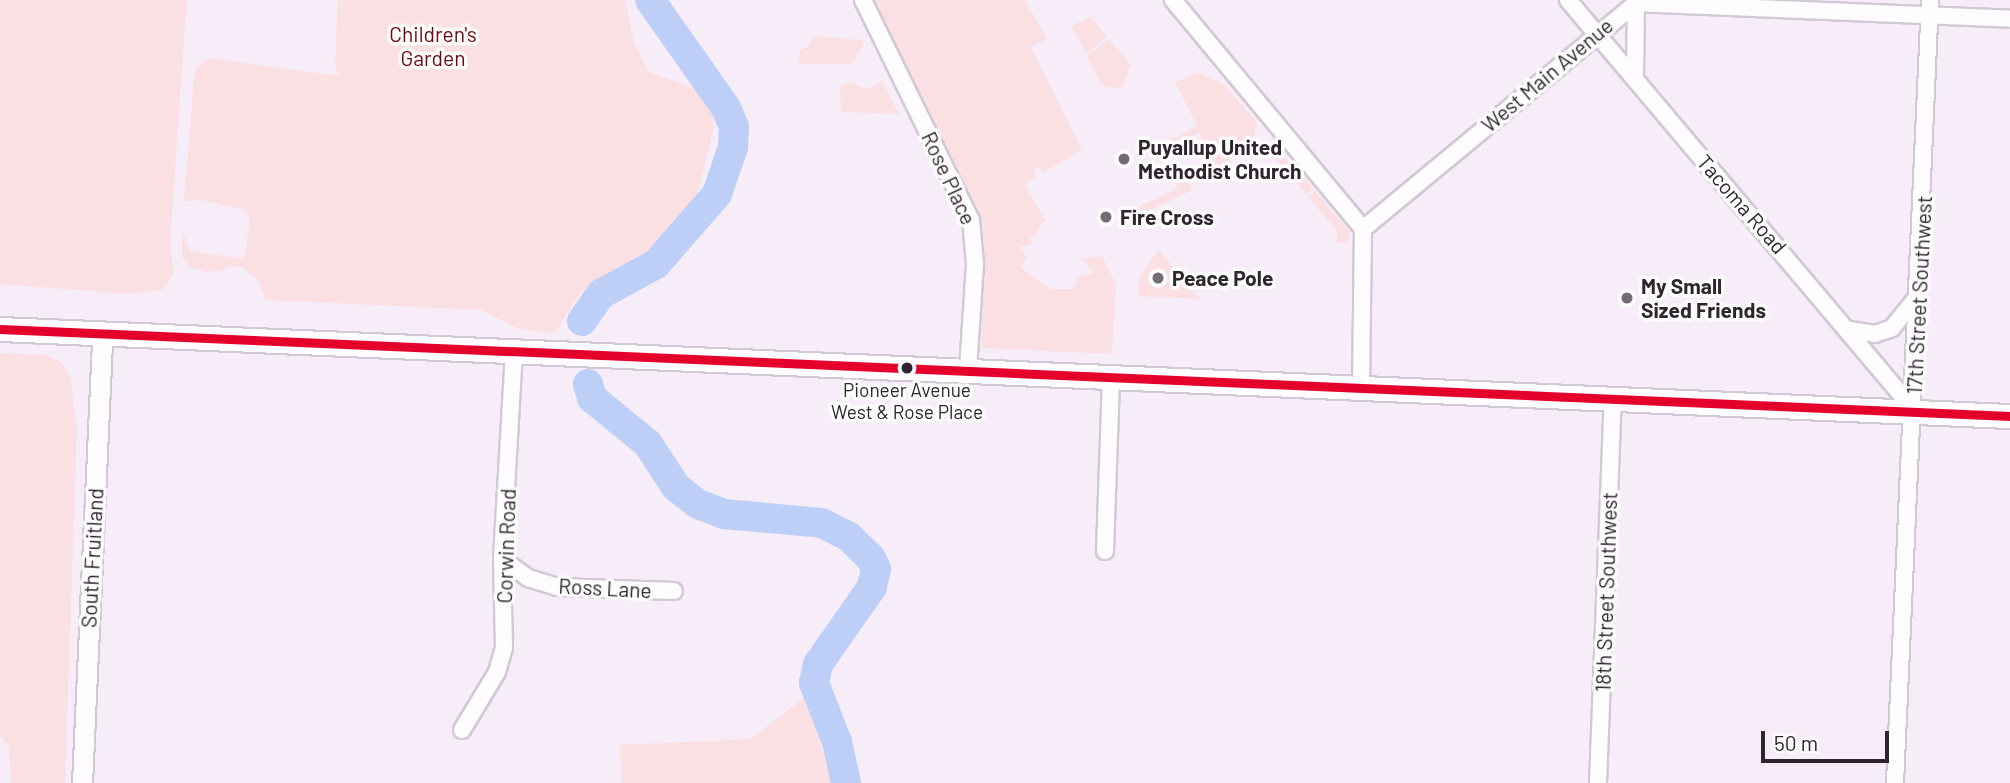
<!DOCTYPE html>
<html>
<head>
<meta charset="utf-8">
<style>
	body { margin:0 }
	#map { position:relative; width:2010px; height:783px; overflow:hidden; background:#f6edf8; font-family:Barlow,sans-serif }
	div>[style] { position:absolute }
	.green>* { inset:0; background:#fae0e3 }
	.river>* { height:30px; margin:-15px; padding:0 15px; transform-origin:15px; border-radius:15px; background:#bdcff6 }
	.roads { filter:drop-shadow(2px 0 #d1c9d3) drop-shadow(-2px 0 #d1c9d3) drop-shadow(0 2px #d1c9d3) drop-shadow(0 -2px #d1c9d3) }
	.minor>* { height:16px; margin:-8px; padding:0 8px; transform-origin:8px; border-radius:8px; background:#fefcfe }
	.tertiary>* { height:19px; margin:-9.5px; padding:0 9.5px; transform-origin:9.5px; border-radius:9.5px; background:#fefcfe }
	.secondary>* { height:23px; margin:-11.5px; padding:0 11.5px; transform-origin:11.5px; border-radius:11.5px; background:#fefcfe }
	.bus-1>* { height:9px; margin:-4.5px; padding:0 4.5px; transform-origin:4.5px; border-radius:4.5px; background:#e4002b }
	.dots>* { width:19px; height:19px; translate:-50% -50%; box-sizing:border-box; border:4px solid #fcfcfc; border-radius:50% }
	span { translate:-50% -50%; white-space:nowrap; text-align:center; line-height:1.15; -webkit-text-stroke:7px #fcfcfc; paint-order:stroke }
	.bus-label { font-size:19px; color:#2e252f }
	.park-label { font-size:21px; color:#6b0812 }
	.street-label { font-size:21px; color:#2e252f }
	.poi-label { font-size:21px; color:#2e252f; font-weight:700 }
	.left { translate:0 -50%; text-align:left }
	.scale { position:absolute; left:1761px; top:731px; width:128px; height:32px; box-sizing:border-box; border:4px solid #2e252f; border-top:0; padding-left:9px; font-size:21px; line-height:24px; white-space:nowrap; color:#2e252f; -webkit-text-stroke:5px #fcfcfc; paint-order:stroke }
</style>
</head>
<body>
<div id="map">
	<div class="green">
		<div style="clip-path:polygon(0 0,187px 0,170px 242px,174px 272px,165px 289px,130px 294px,0 284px)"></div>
		<div style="clip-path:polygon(338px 0,625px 0,634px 42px,648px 72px,698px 89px,713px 112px,714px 128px,694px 209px,645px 255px,593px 282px,578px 296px,555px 333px,518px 329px,481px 310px,265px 300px,258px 280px,241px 267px,227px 266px,224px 270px,207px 272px,188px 267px,182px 256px,182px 230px,190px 251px,244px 259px,250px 219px,245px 210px,202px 200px,184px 201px,195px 68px,209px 58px,340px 76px,335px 67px)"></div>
		<div style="clip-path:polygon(873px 0,1025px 0,1047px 39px,1031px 47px,1082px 150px,1043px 172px,1040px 167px,1033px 170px,1035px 177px,1025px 184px,1046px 222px,1041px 223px,1034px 238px,1030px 237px,1032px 244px,1019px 247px,1026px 257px,1021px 268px,1050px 289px,1074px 289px,1078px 277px,1094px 273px,1082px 259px,1102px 256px,1116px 284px,1112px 354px,982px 348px,981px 240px,972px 201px)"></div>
		<div style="clip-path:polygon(1090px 17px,1107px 37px,1086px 54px,1072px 26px)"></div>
		<div style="clip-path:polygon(814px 36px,862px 40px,864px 44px,851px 64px,799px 64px,800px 50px,808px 47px)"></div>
		<div style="clip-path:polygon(1109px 39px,1131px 65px,1122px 89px,1101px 85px,1087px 56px)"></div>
		<div style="clip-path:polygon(1198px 73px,1222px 83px,1257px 122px,1254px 136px,1203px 183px,1196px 170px,1211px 158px,1199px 133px,1173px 145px,1171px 139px,1197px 126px,1175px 82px)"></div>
		<div style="clip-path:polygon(882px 80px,899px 114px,841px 112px,840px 86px,849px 83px,869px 89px)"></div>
		<div style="clip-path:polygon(1271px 144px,1313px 188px,1306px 194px,1265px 147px)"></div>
		<div style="clip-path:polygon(1179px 164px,1192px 190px,1138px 216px,1134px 209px,1178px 188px,1168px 168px)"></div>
		<div style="clip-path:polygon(1315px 191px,1350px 232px,1348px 243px,1337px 243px,1337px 231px,1308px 197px)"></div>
		<div style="clip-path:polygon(1159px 249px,1171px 265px,1200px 299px,1138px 296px,1140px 276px)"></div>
		<div style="clip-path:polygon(0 353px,46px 355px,62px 363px,70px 377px,77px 427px,65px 783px,11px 783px,9px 747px,0 736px)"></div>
		<div style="clip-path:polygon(807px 695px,831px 783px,622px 783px,620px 745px,751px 739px)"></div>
	</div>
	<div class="river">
		<div style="left:582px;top:321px;width:33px;rotate:-55deg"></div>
		<div style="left:601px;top:294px;width:63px;rotate:-28.6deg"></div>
		<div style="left:656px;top:264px;width:93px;rotate:-48.9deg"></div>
		<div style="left:717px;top:194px;width:50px;rotate:-71.2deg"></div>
		<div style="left:733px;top:147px;width:20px;rotate:-87deg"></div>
		<div style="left:734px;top:127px;width:21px;rotate:-113deg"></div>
		<div style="left:726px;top:108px;width:132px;rotate:-125.1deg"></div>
		<div style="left:588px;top:384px;width:15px;rotate:74deg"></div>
		<div style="left:592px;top:398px;width:72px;rotate:39.4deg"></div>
		<div style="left:648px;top:444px;width:51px;rotate:56.9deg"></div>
		<div style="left:676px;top:487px;width:28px;rotate:38deg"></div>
		<div style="left:698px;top:504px;width:28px;rotate:21deg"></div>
		<div style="left:724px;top:514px;width:98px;rotate:5.2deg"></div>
		<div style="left:822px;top:523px;width:30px;rotate:27deg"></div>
		<div style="left:849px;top:537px;width:30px;rotate:44deg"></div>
		<div style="left:871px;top:558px;width:12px;rotate:66deg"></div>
		<div style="left:876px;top:569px;width:18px;rotate:103deg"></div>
		<div style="left:872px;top:587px;width:94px;rotate:125deg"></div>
		<div style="left:818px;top:664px;width:19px;rotate:102deg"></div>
		<div style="left:814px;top:683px;width:63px;rotate:68.7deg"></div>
		<div style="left:837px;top:742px;width:42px;rotate:77.6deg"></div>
	</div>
	<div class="roads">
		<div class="minor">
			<div style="left:863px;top:0;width:245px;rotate:63.9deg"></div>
			<div style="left:971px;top:220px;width:44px;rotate:84.8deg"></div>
			<div style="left:975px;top:264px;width:105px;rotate:93.8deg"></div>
			<div style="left:1173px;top:0;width:298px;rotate:50.3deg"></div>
			<div style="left:1568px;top:0;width:536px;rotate:49.84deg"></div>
			<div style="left:1635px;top:78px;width:78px;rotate:-89.3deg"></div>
			<div style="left:1363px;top:229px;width:354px;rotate:-39.6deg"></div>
			<div style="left:1636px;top:3px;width:374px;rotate:2.4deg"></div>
			<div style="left:1850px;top:330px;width:25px;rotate:9deg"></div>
			<div style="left:1875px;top:334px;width:18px;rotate:-19deg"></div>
			<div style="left:1892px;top:328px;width:40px;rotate:-51deg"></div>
			<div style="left:1361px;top:389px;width:160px;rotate:-89.3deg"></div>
			<div style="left:1105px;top:551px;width:173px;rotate:-88deg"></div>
			<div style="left:502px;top:559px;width:32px;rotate:36deg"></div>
			<div style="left:528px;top:578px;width:30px;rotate:17deg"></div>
			<div style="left:557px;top:587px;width:117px;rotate:2deg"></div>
			<div style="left:462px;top:730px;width:68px;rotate:-58.9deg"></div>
			<div style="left:497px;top:672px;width:25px;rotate:-74deg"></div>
			<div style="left:504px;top:648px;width:89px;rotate:-91.3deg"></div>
			<div style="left:502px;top:559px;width:207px;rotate:-86.7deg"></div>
			<div style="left:1598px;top:783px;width:383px;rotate:-87.8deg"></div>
			<div style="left:1895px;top:783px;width:784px;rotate:-87.44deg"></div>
		</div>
		<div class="tertiary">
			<div style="left:82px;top:783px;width:449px;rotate:-87.4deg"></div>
		</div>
		<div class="secondary">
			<div style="left:0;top:329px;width:2012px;rotate:2.48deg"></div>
		</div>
	</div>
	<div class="bus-1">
		<div style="left:0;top:329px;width:2012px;rotate:2.48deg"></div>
	</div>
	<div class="dots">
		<div style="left:1124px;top:159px;background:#746b75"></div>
		<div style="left:1106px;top:217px;background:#746b75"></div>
		<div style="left:1158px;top:278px;background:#746b75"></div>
		<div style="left:1627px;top:298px;background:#746b75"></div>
		<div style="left:907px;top:368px;background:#2e252f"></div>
	</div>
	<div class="bus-label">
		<span style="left:907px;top:401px">Pioneer Avenue<br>West &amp; Rose Place</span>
	</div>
	<div class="park-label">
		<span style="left:433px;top:46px">Children's<br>Garden</span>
	</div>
	<div class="street-label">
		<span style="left:1547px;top:75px;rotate:-40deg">West Main Avenue</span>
		<span style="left:949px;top:178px;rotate:65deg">Rose Place</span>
		<span style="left:1742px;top:204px;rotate:49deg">Tacoma Road</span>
		<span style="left:1919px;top:295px;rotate:-87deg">17th Street Southwest</span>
		<span style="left:506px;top:546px;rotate:-88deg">Corwin Road</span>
		<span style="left:92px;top:558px;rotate:-87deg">South Fruitland</span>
		<span style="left:605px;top:588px;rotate:3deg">Ross Lane</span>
		<span style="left:1606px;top:592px;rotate:-88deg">18th Street Southwest</span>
	</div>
	<div class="poi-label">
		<span class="left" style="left:1138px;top:159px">Puyallup United<br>Methodist Church</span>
		<span class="left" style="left:1120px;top:217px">Fire Cross</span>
		<span class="left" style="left:1172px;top:278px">Peace Pole</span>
		<span class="left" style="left:1641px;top:298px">My Small<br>Sized Friends</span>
	</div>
	<div class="scale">50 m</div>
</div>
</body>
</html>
